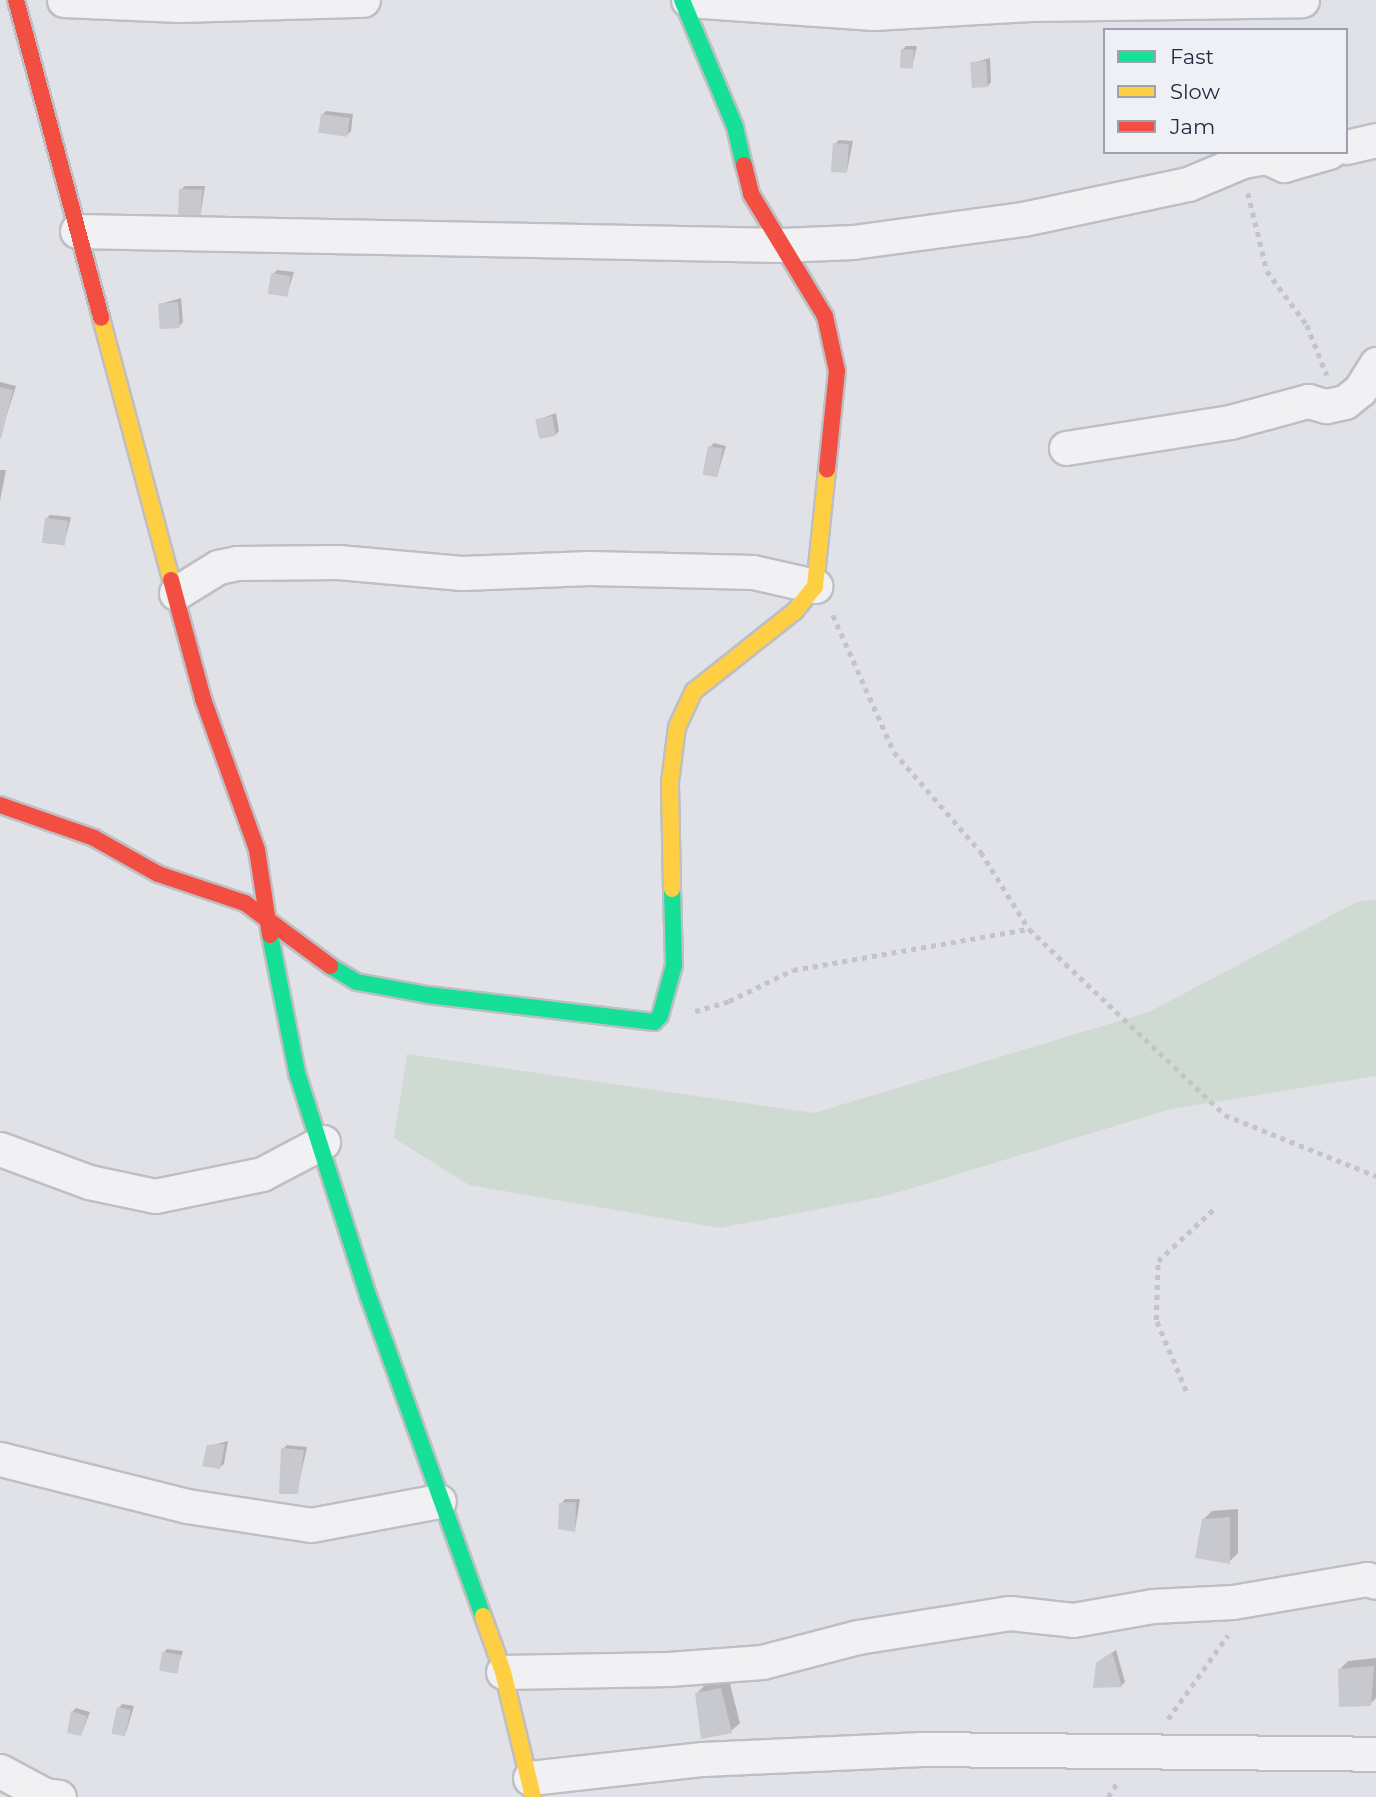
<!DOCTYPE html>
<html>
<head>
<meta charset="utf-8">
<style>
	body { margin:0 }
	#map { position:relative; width:1376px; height:1797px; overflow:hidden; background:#e1e2e7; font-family:Montserrat,sans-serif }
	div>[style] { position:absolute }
	.green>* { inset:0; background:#cfdad2 }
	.shadow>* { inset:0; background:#0003 }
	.building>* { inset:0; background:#c8c9cf; transform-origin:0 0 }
	.path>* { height:4.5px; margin-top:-2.25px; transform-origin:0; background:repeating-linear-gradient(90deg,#c3c3ca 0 5px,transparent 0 10px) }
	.roads { filter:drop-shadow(2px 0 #bebfc4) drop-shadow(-2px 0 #bebfc4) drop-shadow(0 2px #bebfc4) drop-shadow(0 -2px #bebfc4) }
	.street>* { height:33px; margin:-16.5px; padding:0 16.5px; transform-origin:16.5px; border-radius:16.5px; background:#f1f1f3 }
	.fast>* { height:16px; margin:-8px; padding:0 8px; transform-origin:8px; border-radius:8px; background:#16e098 }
	.slow>* { height:16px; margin:-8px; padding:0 8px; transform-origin:8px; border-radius:8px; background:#ffcf43 }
	.jam>* { height:16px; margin:-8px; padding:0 8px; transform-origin:8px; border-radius:8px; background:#f24e42 }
	span { translate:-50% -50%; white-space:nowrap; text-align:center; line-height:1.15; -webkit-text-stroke:7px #eff0f6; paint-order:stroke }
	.legend { position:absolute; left:1103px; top:28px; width:245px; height:126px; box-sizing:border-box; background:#eff0f6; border:2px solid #9fa0ad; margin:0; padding:9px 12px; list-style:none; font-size:21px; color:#282940 }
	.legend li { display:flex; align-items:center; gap:14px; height:35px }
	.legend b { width:35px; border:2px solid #9fa0ad }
</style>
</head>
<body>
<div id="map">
	<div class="green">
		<div style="clip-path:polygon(1376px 899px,1376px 1076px,1171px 1109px,886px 1196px,720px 1228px,469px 1185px,394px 1138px,407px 1054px,814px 1113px,1149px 1012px,1357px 902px)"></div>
	</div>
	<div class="shadow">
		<div style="clip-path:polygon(906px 46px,917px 46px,912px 67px,902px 50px)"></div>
		<div style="clip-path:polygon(990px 58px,991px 82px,988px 86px,972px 63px)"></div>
		<div style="clip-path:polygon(326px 111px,353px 114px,351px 131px,347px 135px,322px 115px)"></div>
		<div style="clip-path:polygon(839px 140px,853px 141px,847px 171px,835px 144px)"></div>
		<div style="clip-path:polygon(185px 186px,205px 186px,200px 219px,181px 190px)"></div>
		<div style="clip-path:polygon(277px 270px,294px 272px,287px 295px,273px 274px)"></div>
		<div style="clip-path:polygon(181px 298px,183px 322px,179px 326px,160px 304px)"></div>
		<div style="clip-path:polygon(0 382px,16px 386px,1px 434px,0 434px)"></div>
		<div style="clip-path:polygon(556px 413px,559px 431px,555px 435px,537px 420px)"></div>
		<div style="clip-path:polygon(714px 443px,726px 446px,717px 476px,710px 447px)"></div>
		<div style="clip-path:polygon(0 470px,6px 470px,0 501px)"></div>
		<div style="clip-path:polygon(50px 515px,71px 517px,64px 544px,46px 519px)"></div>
		<div style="clip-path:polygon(228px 1441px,224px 1464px,220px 1467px,209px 1446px)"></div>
		<div style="clip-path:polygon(287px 1445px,307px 1447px,297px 1492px,283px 1449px)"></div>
		<div style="clip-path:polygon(565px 1499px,580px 1499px,575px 1530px,561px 1504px)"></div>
		<div style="clip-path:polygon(1238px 1509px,1238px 1553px,1229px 1562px,1203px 1520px,1212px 1511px)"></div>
		<div style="clip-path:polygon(167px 1649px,183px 1651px,176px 1672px,164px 1652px)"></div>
		<div style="clip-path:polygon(1116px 1650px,1125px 1682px,1121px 1686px,1102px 1659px)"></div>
		<div style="clip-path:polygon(1376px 1658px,1376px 1698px,1370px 1704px,1339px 1670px,1348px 1661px)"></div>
		<div style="clip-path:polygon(729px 1680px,740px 1723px,731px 1731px,697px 1693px,706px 1684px)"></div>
		<div style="clip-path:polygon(122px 1704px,134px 1706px,126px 1733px,119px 1708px)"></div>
		<div style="clip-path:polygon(76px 1708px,90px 1712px,81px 1735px,72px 1712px)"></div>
	</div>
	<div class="building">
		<div style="left:901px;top:49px;width:13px;height:19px;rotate:4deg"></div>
		<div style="left:986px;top:61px;width:26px;height:16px;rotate:86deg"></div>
		<div style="left:321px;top:114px;width:29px;height:19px;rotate:8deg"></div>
		<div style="left:833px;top:143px;width:16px;height:29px;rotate:4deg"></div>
		<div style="left:179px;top:189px;width:23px;height:31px;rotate:2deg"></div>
		<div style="left:271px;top:273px;width:20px;height:21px;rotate:9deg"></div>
		<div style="left:178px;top:302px;width:26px;height:20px;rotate:86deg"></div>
		<div style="clip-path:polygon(0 387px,13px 390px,1px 439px,0 439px)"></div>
		<div style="left:552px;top:416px;width:20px;height:17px;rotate:79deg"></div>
		<div style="left:708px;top:446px;width:15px;height:29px;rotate:11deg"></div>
		<div style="left:45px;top:518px;width:23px;height:25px;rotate:7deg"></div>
		<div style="clip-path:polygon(225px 1444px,220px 1469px,202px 1466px,207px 1445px)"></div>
		<div style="clip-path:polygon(281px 1448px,304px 1450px,298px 1494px,279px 1494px)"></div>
		<div style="clip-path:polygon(576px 1502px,575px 1532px,558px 1529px,559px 1503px)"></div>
		<div style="clip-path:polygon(1230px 1517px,1230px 1564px,1195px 1558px,1202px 1519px)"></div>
		<div style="left:162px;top:1652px;width:19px;height:19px;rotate:9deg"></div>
		<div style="clip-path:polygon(1112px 1652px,1122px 1687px,1093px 1688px,1096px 1663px)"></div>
		<div style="clip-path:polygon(1374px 1666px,1371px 1706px,1339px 1707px,1338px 1669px)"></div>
		<div style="clip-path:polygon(721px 1688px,732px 1733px,701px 1739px,695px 1693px)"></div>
		<div style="left:117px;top:1707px;width:14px;height:27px;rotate:12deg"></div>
		<div style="clip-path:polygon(71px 1711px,87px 1716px,81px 1736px,67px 1733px)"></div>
	</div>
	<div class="path">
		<div style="left:1248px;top:193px;width:80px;rotate:76.3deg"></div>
		<div style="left:1267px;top:271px;width:67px;rotate:53.5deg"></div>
		<div style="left:1307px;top:325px;width:54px;rotate:68.2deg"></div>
		<div style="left:833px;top:615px;width:150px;rotate:66deg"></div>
		<div style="left:894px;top:752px;width:133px;rotate:49deg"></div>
		<div style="left:981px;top:852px;width:91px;rotate:58.1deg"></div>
		<div style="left:1029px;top:929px;width:270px;rotate:43.5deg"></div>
		<div style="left:1225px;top:1115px;width:163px;rotate:22deg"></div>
		<div style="left:695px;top:1011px;width:35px;rotate:-16deg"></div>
		<div style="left:729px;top:1001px;width:71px;rotate:-25.8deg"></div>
		<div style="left:793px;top:970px;width:240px;rotate:-9.9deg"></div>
		<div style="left:1186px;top:1391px;width:77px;rotate:-112.9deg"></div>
		<div style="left:1156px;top:1320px;width:59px;rotate:-88.1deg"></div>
		<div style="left:1158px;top:1261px;width:79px;rotate:-43deg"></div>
		<div style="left:1168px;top:1719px;width:103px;rotate:-54.5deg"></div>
		<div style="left:1108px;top:1797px;width:17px;rotate:-57deg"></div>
	</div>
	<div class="roads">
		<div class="street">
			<div style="left:64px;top:0;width:115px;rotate:2.5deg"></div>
			<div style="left:179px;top:5px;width:184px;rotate:-1.6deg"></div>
			<div style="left:688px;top:0;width:186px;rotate:4deg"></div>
			<div style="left:874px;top:13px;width:156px;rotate:-3.3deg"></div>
			<div style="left:1030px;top:4px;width:272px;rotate:-0.8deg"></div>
			<div style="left:1346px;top:147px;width:31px;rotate:-13deg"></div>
			<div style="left:77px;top:231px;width:704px;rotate:1.14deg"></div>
			<div style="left:781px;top:245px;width:72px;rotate:-2.4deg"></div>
			<div style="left:853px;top:242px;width:172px;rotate:-7.7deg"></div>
			<div style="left:1023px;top:219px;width:169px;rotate:-12deg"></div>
			<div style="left:1188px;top:184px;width:60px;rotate:-22.7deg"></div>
			<div style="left:1243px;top:161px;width:23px;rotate:-10deg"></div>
			<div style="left:1266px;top:157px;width:20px;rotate:24deg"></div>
			<div style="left:1284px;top:165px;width:47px;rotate:-16.1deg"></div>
			<div style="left:1066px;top:448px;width:166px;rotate:-9deg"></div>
			<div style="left:1230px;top:422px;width:81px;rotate:-15.1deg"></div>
			<div style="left:1308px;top:401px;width:19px;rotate:16deg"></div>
			<div style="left:1326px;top:406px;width:19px;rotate:-12deg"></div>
			<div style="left:1345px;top:402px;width:19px;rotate:-39deg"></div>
			<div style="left:1360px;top:390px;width:31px;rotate:-58deg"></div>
			<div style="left:176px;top:593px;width:49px;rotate:-31.8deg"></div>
			<div style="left:218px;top:567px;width:19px;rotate:-12deg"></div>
			<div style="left:237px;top:563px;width:101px;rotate:-0.6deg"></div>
			<div style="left:338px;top:562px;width:124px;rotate:5.1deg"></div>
			<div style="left:462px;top:573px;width:127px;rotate:-2.3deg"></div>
			<div style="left:589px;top:568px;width:164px;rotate:1.4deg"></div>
			<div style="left:753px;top:572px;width:64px;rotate:12.7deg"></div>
			<div style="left:0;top:1149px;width:95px;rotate:20.3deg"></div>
			<div style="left:89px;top:1182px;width:67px;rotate:12deg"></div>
			<div style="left:155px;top:1196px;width:109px;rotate:-11.6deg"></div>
			<div style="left:262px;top:1174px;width:69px;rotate:-27.7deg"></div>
			<div style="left:0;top:1459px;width:193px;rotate:14.1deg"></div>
			<div style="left:187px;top:1506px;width:125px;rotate:8.7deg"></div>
			<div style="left:311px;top:1525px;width:130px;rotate:-10.6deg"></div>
			<div style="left:503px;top:1672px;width:166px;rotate:-1deg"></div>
			<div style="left:669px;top:1669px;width:93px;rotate:-4.3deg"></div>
			<div style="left:762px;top:1662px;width:99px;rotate:-14.6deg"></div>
			<div style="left:858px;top:1637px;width:154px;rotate:-9deg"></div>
			<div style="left:1010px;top:1613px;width:63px;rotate:6.3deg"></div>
			<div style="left:1073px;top:1620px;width:81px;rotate:-9.9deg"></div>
			<div style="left:1153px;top:1606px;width:80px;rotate:-2.9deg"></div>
			<div style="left:1233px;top:1602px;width:136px;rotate:-9.7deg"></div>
			<div style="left:1367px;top:1579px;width:9px;rotate:18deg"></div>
			<div style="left:0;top:1771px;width:51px;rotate:28.1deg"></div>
			<div style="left:45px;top:1795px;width:14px;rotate:8deg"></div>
			<div style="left:530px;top:1778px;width:174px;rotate:-6.3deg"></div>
			<div style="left:703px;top:1759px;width:219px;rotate:-2.6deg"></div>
			<div style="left:922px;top:1749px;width:454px;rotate:0.6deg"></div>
		</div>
		<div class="fast">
			<div style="left:682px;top:0;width:138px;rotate:67.3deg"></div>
			<div style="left:735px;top:127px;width:39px;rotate:77deg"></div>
			<div style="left:270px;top:935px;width:141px;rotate:78.9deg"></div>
			<div style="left:297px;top:1073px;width:236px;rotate:72.3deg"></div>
			<div style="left:369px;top:1298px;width:338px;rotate:70.3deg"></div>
			<div style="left:330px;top:966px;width:31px;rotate:31deg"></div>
			<div style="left:357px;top:982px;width:72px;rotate:10.4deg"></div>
			<div style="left:428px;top:995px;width:228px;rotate:6.8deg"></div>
			<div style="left:654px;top:1022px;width:8px;rotate:-45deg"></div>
			<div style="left:660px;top:1016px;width:53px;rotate:-74.6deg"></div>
			<div style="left:674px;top:965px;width:76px;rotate:-91.5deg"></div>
		</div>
		<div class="slow">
			<div style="left:101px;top:318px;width:271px;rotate:75deg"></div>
			<div style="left:672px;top:889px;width:107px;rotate:-91.1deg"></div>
			<div style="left:670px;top:782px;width:55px;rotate:-82.7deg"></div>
			<div style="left:677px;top:727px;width:40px;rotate:-65deg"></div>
			<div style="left:694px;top:691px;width:129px;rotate:-38.4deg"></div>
			<div style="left:795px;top:611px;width:32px;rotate:-51deg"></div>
			<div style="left:815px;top:586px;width:118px;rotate:-84.1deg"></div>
			<div style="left:483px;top:1616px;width:59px;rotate:70.3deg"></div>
			<div style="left:503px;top:1672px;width:129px;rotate:76.5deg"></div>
		</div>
		<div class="jam">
			<div style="left:16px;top:0;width:329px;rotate:75deg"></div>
			<div style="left:744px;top:165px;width:30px;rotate:76deg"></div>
			<div style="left:751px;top:194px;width:143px;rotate:58.8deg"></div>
			<div style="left:825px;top:316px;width:56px;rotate:77.7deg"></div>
			<div style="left:837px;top:371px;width:99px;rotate:95.8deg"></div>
			<div style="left:171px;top:580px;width:123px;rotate:74.9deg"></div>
			<div style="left:203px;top:699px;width:160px;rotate:70.3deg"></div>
			<div style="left:257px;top:850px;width:86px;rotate:81.3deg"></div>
			<div style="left:0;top:805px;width:100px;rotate:19.3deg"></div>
			<div style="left:94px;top:838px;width:73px;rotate:29.4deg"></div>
			<div style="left:158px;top:874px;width:92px;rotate:18.4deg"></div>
			<div style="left:245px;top:903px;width:106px;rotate:36.5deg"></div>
		</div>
	</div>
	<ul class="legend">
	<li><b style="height:9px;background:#16e098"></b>Fast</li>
	<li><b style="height:9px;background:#ffcf43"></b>Slow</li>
	<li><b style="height:9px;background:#f24e42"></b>Jam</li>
	</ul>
</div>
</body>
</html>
